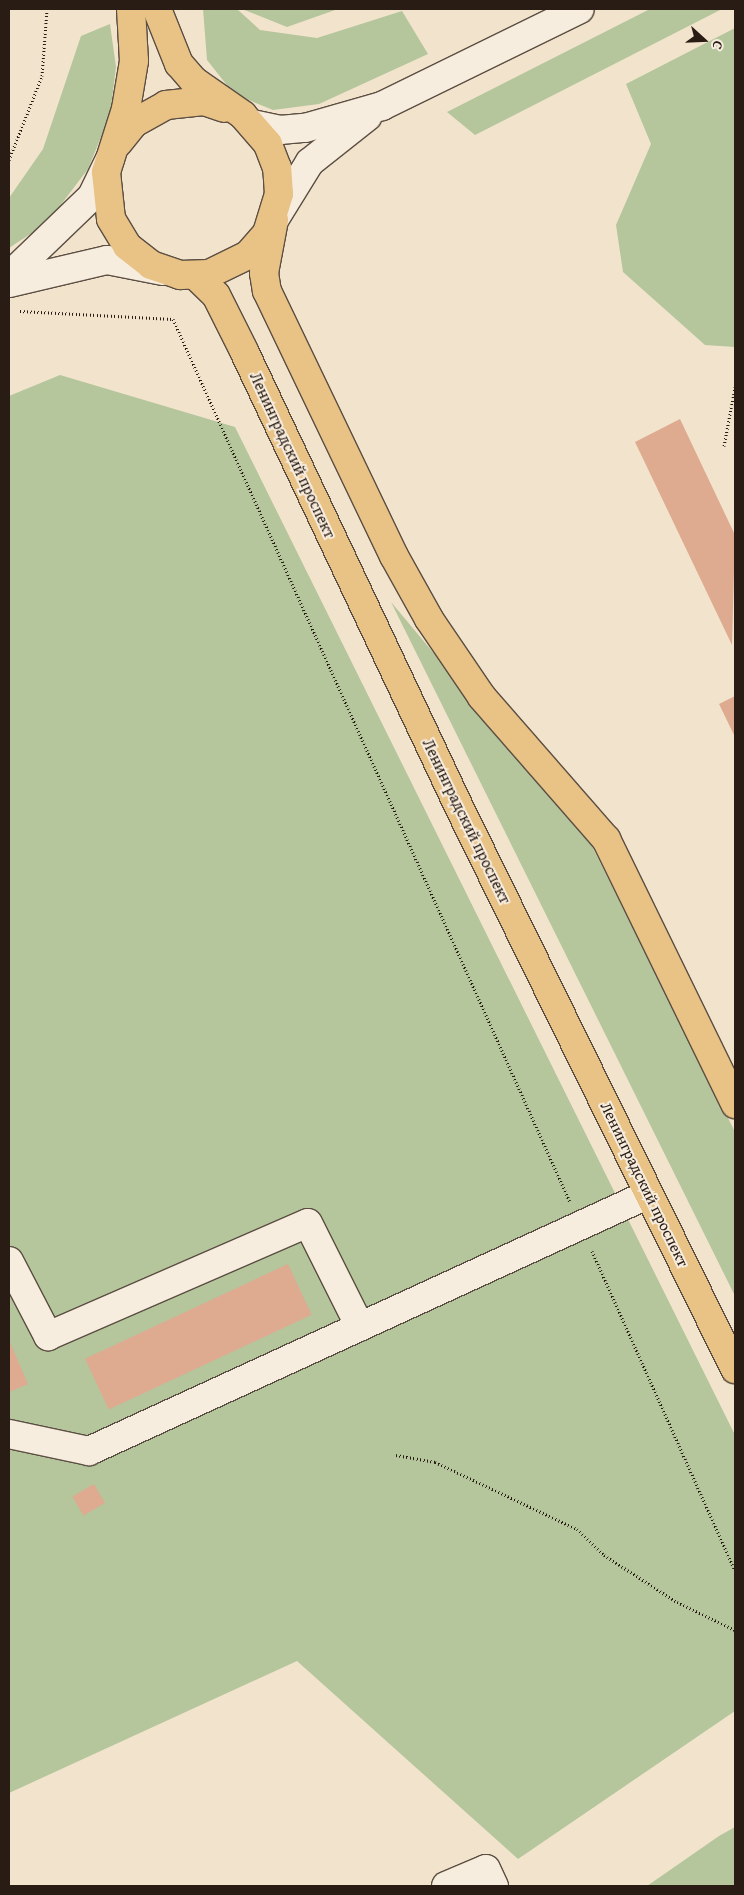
<!DOCTYPE html>
<html>
<head>
<meta charset="utf-8">
<style>
	body { margin:0 }
	#map { position:relative; width:744px; height:1895px; overflow:hidden; background:#f2e4cc; font-family:"Gentium Book Plus",serif }
	div>[style] { position:absolute }
	.green>* { inset:0; background:#b5c59c }
	.building>* { inset:0; background:#deab91; transform-origin:0 0 }
	.path>* { height:3px; margin-top:-1.5px; transform-origin:0; background:repeating-linear-gradient(90deg,#291c14 0 1px,transparent 0 3.5px) }
	.roads { filter:drop-shadow(1px 0 #5b4e42) drop-shadow(-1px 0 #5b4e42) drop-shadow(0 1px #5b4e42) drop-shadow(0 -1px #5b4e42) }
	.minor>* { height:28px; margin:-14px; padding:0 14px; transform-origin:14px; border-radius:14px; background:#f7edde }
	.major>* { height:28px; margin:-14px; padding:0 14px; transform-origin:14px; border-radius:14px; background:#e9c286 }
	span { translate:-50% -50%; white-space:nowrap; text-align:center; line-height:1.15; -webkit-text-stroke:4px #f7edde; paint-order:stroke }
	.street-label { font-size:16px; color:#291c14 }
	.frame { position:absolute; inset:0; border:10px solid #291c14; pointer-events:none }
	.north { position:absolute; left:679px; top:15px; width:50px; height:50px; -webkit-text-stroke:4px #f7edde; paint-order:stroke; rotate:110deg; font-size:14px; font-weight:700; line-height:20px; text-align:center; color:#291c14 }
	.north::after { content:''; display:block; margin:auto; width:18px; height:22px; background:#291c14; clip-path:polygon(50% 0,100% 100%,50% 72%,0 100%) }
</style>
</head>
<body>
<div id="map">
	<div class="green">
		<div style="clip-path:polygon(203px 9px,237px 9px,260px 30px,317px 38px,402px 11px,428px 54px,319px 104px,273px 110px,234px 94px,207px 60px)"></div>
		<div style="clip-path:polygon(242px 9px,338px 9px,287px 27px)"></div>
		<div style="clip-path:polygon(650px 9px,722px 9px,475px 135px,447px 112px)"></div>
		<div style="clip-path:polygon(110px 24px,116px 67px,110px 115px,88px 169px,47px 223px,9px 248px,9px 198px,43px 149px,81px 36px)"></div>
		<div style="clip-path:polygon(735px 28px,735px 347px,705px 345px,623px 272px,616px 225px,651px 144px,626px 84px)"></div>
		<div style="clip-path:polygon(60px 375px,235px 427px,735px 1435px,735px 1711px,518px 1859px,297px 1661px,9px 1793px,9px 396px)"></div>
		<div style="clip-path:polygon(391px 602px,588px 838px,735px 1132px,735px 1296px)"></div>
		<div style="clip-path:polygon(735px 1827px,735px 1886px,647px 1886px,719px 1836px)"></div>
	</div>
	<div class="building">
		<div style="clip-path:polygon(680px 419px,735px 535px,732px 645px,635px 442px)"></div>
		<div style="clip-path:polygon(735px 696px,735px 737px,719px 704px)"></div>
		<div style="left:288px;top:1264px;width:56px;height:224px;rotate:65deg"></div>
		<div style="clip-path:polygon(9px 1340px,28px 1384px,9px 1392px)"></div>
		<div style="left:94px;top:1484px;width:22px;height:25px;rotate:60deg"></div>
	</div>
	<div class="path">
		<div style="left:9px;top:160px;width:90px;rotate:-68.6deg"></div>
		<div style="left:42px;top:76px;width:67px;rotate:-85.7deg"></div>
		<div style="left:20px;top:311px;width:153px;rotate:3deg"></div>
		<div style="left:173px;top:319px;width:968px;rotate:65.79deg"></div>
		<div style="left:724px;top:446px;width:60px;rotate:-79.4deg"></div>
		<div style="left:592px;top:1251px;width:350px;rotate:65.9deg"></div>
		<div style="left:396px;top:1455px;width:40px;rotate:10deg"></div>
		<div style="left:435px;top:1462px;width:157px;rotate:25.3deg"></div>
		<div style="left:577px;top:1529px;width:37px;rotate:44deg"></div>
		<div style="left:604px;top:1555px;width:87px;rotate:32.8deg"></div>
		<div style="left:677px;top:1602px;width:64px;rotate:25.8deg"></div>
	</div>
	<div class="roads">
		<div class="minor">
			<div style="left:252px;top:124px;width:29px;rotate:12deg"></div>
			<div style="left:280px;top:130px;width:25px;rotate:-5deg"></div>
			<div style="left:305px;top:128px;width:80px;rotate:-15.9deg"></div>
			<div style="left:382px;top:106px;width:220px;rotate:-26.1deg"></div>
			<div style="left:274px;top:220px;width:68px;rotate:-58.2deg"></div>
			<div style="left:310px;top:162px;width:73px;rotate:-38.3deg"></div>
			<div style="left:9px;top:276px;width:115px;rotate:-43.9deg"></div>
			<div style="left:92px;top:196px;width:41px;rotate:-64.1deg"></div>
			<div style="left:9px;top:283px;width:101px;rotate:-13.2deg"></div>
			<div style="left:107px;top:260px;width:57px;rotate:11.1deg"></div>
			<div style="left:9px;top:1261px;width:85px;rotate:62.5deg"></div>
			<div style="left:48px;top:1336px;width:283px;rotate:-23.5deg"></div>
			<div style="left:308px;top:1223px;width:116px;rotate:63.4deg"></div>
			<div style="left:9px;top:1434px;width:82px;rotate:12deg"></div>
			<div style="left:89px;top:1451px;width:616px;rotate:-24.65deg"></div>
			<div style="left:446px;top:1886px;width:43px;rotate:-23deg"></div>
			<div style="left:486px;top:1869px;width:19px;rotate:65deg"></div>
		</div>
		<div class="major">
			<div style="left:131px;top:9px;width:52px;rotate:86.7deg"></div>
			<div style="left:134px;top:61px;width:49px;rotate:99.5deg"></div>
			<div style="left:126px;top:109px;width:66px;rotate:107.6deg"></div>
			<div style="left:106px;top:172px;width:47px;rotate:83.9deg"></div>
			<div style="left:111px;top:219px;width:31px;rotate:59deg"></div>
			<div style="left:127px;top:246px;width:31px;rotate:38deg"></div>
			<div style="left:151px;top:265px;width:31px;rotate:19deg"></div>
			<div style="left:180px;top:275px;width:29px;rotate:-2deg"></div>
			<div style="left:209px;top:274px;width:43px;rotate:-26deg"></div>
			<div style="left:248px;top:255px;width:29px;rotate:-49deg"></div>
			<div style="left:267px;top:233px;width:41px;rotate:-72.9deg"></div>
			<div style="left:279px;top:194px;width:26px;rotate:-94deg"></div>
			<div style="left:277px;top:168px;width:26px;rotate:-111deg"></div>
			<div style="left:268px;top:144px;width:38px;rotate:-131deg"></div>
			<div style="left:243px;top:115px;width:60px;rotate:-145.2deg"></div>
			<div style="left:194px;top:81px;width:23px;rotate:-131deg"></div>
			<div style="left:179px;top:64px;width:59px;rotate:-111.8deg"></div>
			<div style="left:118px;top:143px;width:26px;rotate:-51deg"></div>
			<div style="left:134px;top:123px;width:37px;rotate:-29deg"></div>
			<div style="left:166px;top:105px;width:38px;rotate:-6deg"></div>
			<div style="left:204px;top:101px;width:21px;rotate:19deg"></div>
			<div style="left:274px;top:220px;width:54px;rotate:100.7deg"></div>
			<div style="left:264px;top:273px;width:18px;rotate:81deg"></div>
			<div style="left:267px;top:291px;width:294px;rotate:64.4deg"></div>
			<div style="left:394px;top:556px;width:72px;rotate:60.9deg"></div>
			<div style="left:429px;top:619px;width:94px;rotate:55.8deg"></div>
			<div style="left:482px;top:697px;width:189px;rotate:48.9deg"></div>
			<div style="left:606px;top:839px;width:295px;rotate:64deg"></div>
			<div style="left:195px;top:275px;width:29px;rotate:44deg"></div>
			<div style="left:216px;top:295px;width:63px;rotate:63.4deg"></div>
			<div style="left:244px;top:351px;width:506px;rotate:64.75deg"></div>
			<div style="left:460px;top:809px;width:624px;rotate:63.85deg"></div>
		</div>
	</div>
	<div class="street-label">
		<span style="left:293px;top:455px;rotate:65deg">Ленинградский проспект</span>
		<span style="left:467px;top:821px;rotate:64deg">Ленинградский проспект</span>
		<span style="left:645px;top:1184px;rotate:64deg">Ленинградский проспект</span>
	</div>
	<div class="frame"></div>
	<div class="north">С</div>
</div>
</body>
</html>
